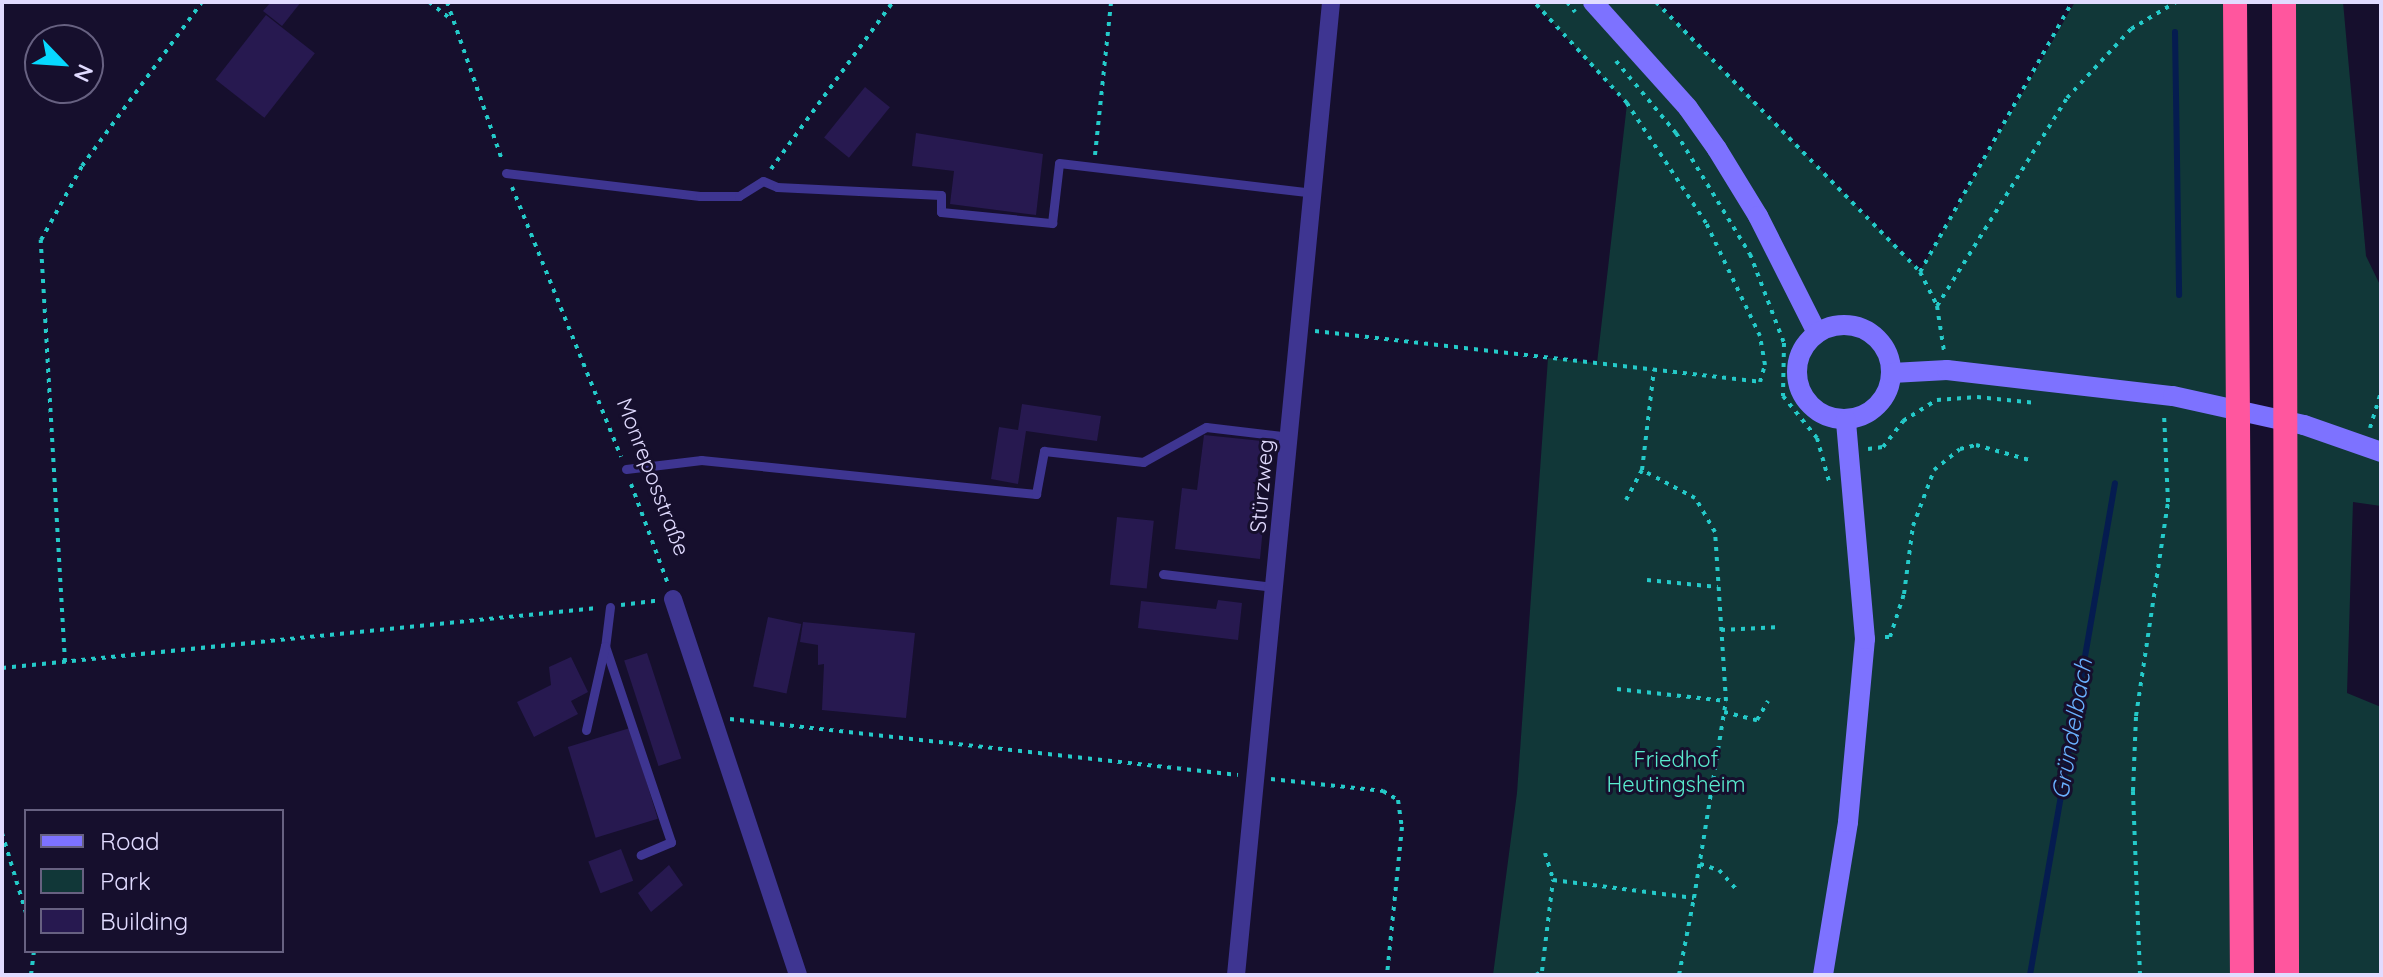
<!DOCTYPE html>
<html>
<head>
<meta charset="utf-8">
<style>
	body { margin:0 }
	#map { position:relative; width:2383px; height:977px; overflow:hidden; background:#160f2d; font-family:Quicksand,sans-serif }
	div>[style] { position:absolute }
	.green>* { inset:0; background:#113738 }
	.stream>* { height:6px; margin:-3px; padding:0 3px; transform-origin:3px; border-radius:3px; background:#051c50 }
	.building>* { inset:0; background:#271950; transform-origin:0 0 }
	.path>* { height:4px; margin-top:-2px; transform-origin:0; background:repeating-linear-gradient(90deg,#24cac9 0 4px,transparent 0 10px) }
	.service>* { height:9px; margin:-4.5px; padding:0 4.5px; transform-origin:4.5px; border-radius:4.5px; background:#3e3591 }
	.minor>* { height:18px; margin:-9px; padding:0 9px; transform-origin:9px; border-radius:9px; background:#3e3591 }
	.secondary>* { height:20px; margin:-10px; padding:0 10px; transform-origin:10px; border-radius:10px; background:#7d72ff }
	.secondary>.ring { margin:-10px; padding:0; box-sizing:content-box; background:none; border:20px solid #7d72ff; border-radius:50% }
	.motorway>* { height:24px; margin:-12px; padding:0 12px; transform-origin:12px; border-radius:12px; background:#ff569e }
	span { translate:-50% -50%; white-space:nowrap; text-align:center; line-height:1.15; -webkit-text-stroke:6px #160f2d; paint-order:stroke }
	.street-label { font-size:22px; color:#e1dbff }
	.park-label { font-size:22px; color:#5aeccf }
	.water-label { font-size:24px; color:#69b1ff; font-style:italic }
	.frame { position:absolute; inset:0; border:4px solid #e1dbff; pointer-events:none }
	.legend { position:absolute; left:24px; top:809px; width:260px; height:144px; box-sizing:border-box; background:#160f2d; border:2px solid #676181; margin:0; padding:10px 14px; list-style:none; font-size:24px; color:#e1dbff }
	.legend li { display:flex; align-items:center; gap:16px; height:40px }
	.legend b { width:40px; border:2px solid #676181 }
	.north { position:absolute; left:24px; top:24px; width:80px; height:80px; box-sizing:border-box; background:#160f2d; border:2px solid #676181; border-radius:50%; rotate:115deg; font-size:22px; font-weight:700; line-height:32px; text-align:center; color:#e1dbff }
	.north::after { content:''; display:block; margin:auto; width:28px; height:36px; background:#07d9ff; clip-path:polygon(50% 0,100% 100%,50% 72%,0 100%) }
</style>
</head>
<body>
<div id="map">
	<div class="green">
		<div style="clip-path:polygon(1534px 2px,1656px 2px,1920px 271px,2075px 2px,2235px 2px,2242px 975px,1493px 975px,1517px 793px,1548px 358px,1597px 363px,1627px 104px)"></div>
		<div style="clip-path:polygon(2284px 2px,2343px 2px,2366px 256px,2381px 287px,2381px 506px,2353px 502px,2347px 693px,2381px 707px,2381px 975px,2287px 975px)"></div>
	</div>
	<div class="stream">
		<div style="left:2175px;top:32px;width:263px;rotate:89.1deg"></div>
		<div style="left:2030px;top:975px;width:499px;rotate:-80.2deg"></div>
	</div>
	<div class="building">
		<div style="clip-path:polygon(271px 2px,301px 2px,282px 26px,263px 11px)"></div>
		<div style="left:266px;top:15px;width:62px;height:82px;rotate:38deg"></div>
		<div style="left:865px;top:87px;width:32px;height:65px;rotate:39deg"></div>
		<div style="clip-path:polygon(916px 133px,1043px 154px,1036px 215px,950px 204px,954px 171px,912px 166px)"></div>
		<div style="clip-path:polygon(1022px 404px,1101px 416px,1097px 441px,1026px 431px,1018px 484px,991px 479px,999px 427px,1018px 430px)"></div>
		<div style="clip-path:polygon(1204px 435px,1262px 441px,1252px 526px,1263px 527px,1260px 559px,1175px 549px,1182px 488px,1197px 490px)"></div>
		<div style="left:1117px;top:517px;width:37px;height:68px;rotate:6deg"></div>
		<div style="clip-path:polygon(1218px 600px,1242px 603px,1238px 640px,1138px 628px,1141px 601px,1216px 609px)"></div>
		<div style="left:768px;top:617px;width:34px;height:71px;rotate:12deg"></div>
		<div style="clip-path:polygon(803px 622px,915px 633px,906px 718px,822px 710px,824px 664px,818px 665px,818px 645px,800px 642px)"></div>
		<div style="left:647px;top:653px;width:111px;height:24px;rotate:72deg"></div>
		<div style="clip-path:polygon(571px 657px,588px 692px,571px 701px,578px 714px,534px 737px,517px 702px,551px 685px,549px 667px)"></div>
		<div style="left:630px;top:728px;width:95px;height:65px;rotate:73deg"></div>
		<div style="left:621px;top:849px;width:34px;height:35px;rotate:69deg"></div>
		<div style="clip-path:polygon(669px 865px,683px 885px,651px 912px,638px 893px)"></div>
	</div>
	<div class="path">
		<div style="left:429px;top:2px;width:29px;rotate:38deg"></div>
		<div style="left:447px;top:2px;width:167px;rotate:70.8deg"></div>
		<div style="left:1567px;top:2px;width:13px;rotate:51deg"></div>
		<div style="left:1656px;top:2px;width:378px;rotate:45.6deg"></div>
		<div style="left:1920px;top:272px;width:38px;rotate:63deg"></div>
		<div style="left:1937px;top:306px;width:46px;rotate:81.2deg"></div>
		<div style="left:1616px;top:61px;width:94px;rotate:50.2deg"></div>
		<div style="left:1676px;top:133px;width:142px;rotate:58.6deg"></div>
		<div style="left:1750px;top:254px;width:95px;rotate:69.1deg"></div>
		<div style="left:1784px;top:343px;width:53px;rotate:91.1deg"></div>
		<div style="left:1783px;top:396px;width:54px;rotate:51deg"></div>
		<div style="left:1817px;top:438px;width:49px;rotate:74.5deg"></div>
		<div style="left:1095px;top:155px;width:154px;rotate:-84deg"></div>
		<div style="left:771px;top:169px;width:207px;rotate:-53.9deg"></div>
		<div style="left:512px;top:187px;width:291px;rotate:68deg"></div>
		<div style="left:1920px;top:272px;width:310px;rotate:-60.6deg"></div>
		<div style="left:1937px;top:306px;width:245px;rotate:-58deg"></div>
		<div style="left:2067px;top:98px;width:94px;rotate:-47.2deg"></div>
		<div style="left:2131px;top:29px;width:52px;rotate:-31deg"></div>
		<div style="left:1315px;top:331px;width:448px;rotate:6.5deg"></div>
		<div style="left:1760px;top:382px;width:18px;rotate:-74deg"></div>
		<div style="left:1765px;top:365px;width:29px;rotate:-100deg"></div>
		<div style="left:1760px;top:336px;width:125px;rotate:-115.5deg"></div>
		<div style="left:1706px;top:223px;width:144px;rotate:-123.4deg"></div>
		<div style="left:1627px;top:103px;width:137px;rotate:-132.6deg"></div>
		<div style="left:2370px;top:428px;width:38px;rotate:-73deg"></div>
		<div style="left:1868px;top:449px;width:15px;rotate:-8deg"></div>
		<div style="left:1883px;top:447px;width:33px;rotate:-52deg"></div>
		<div style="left:1903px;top:421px;width:40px;rotate:-32deg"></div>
		<div style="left:1937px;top:400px;width:40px;rotate:-4.3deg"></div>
		<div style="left:1977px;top:397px;width:59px;rotate:5.8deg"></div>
		<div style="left:631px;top:484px;width:107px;rotate:69.7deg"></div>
		<div style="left:1626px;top:500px;width:34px;rotate:-62deg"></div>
		<div style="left:1642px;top:470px;width:101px;rotate:-83.2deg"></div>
		<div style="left:1647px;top:580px;width:71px;rotate:5.6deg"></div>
		<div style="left:621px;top:605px;width:35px;rotate:-7deg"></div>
		<div style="left:1721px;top:630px;width:60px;rotate:-2.9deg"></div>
		<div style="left:1885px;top:637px;width:5px"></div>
		<div style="left:1890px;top:637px;width:45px;rotate:-72deg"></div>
		<div style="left:1904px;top:594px;width:69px;rotate:-82.5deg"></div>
		<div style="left:1913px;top:526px;width:60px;rotate:-69.4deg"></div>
		<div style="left:1934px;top:470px;width:33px;rotate:-39deg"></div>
		<div style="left:1960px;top:449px;width:16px;rotate:-14deg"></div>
		<div style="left:1976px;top:445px;width:59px;rotate:15.7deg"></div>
		<div style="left:65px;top:662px;width:423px;rotate:-93.3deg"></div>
		<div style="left:41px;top:240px;width:85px;rotate:-61deg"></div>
		<div style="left:82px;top:166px;width:203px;rotate:-53.8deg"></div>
		<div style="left:2px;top:668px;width:598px;rotate:-5.76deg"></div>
		<div style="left:1617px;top:689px;width:110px;rotate:6.3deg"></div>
		<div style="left:1724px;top:712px;width:34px;rotate:14deg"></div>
		<div style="left:1757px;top:720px;width:22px;rotate:-60deg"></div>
		<div style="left:730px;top:719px;width:511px;rotate:6.29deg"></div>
		<div style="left:1271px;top:779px;width:113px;rotate:6.1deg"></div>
		<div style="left:1383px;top:791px;width:17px;rotate:31deg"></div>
		<div style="left:1398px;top:800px;width:27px;rotate:82deg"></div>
		<div style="left:1402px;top:827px;width:149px;rotate:95.8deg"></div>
		<div style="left:2px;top:833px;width:84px;rotate:73.3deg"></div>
		<div style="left:1545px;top:853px;width:28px;rotate:73deg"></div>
		<div style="left:1700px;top:864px;width:20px;rotate:18deg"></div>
		<div style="left:1719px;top:870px;width:28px;rotate:48deg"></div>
		<div style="left:31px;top:975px;width:24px;rotate:-83deg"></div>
		<div style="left:1536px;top:975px;width:7px;rotate:-34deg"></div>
		<div style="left:1542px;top:971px;width:92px;rotate:-83.1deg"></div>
		<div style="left:1553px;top:880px;width:142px;rotate:7.3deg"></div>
		<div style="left:1694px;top:898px;width:200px;rotate:-80.8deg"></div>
		<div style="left:1726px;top:701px;width:169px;rotate:-93.7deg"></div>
		<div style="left:1715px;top:532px;width:39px;rotate:-120deg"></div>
		<div style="left:1695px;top:498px;width:60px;rotate:-152.2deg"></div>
		<div style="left:1679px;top:975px;width:78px;rotate:-79deg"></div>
		<div style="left:2140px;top:975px;width:184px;rotate:-92.2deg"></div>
		<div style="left:2133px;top:791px;width:75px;rotate:-87.7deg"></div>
		<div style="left:2136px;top:716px;width:216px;rotate:-81.5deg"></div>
		<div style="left:2168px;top:502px;width:87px;rotate:-92.6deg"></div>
	</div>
	<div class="service">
		<div style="left:506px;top:173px;width:195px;rotate:6.8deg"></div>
		<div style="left:700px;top:196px;width:39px"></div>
		<div style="left:739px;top:196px;width:28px;rotate:-32deg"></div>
		<div style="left:763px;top:181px;width:15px;rotate:23deg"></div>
		<div style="left:777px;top:187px;width:164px;rotate:2.8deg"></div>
		<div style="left:941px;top:195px;width:17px;rotate:90deg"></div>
		<div style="left:941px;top:212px;width:112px;rotate:5.7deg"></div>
		<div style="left:1052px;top:223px;width:60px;rotate:-83.3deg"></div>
		<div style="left:1059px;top:163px;width:256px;rotate:6.7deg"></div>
		<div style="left:626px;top:469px;width:76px;rotate:-6.8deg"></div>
		<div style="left:701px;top:460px;width:337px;rotate:5.8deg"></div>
		<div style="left:1036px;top:494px;width:44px;rotate:-79.5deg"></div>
		<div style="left:1044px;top:451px;width:100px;rotate:6.3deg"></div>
		<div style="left:1143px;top:462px;width:72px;rotate:-29.1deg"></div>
		<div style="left:1206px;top:427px;width:85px;rotate:6.8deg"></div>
		<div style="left:1163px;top:574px;width:112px;rotate:6.7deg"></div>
		<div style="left:610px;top:607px;width:39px;rotate:97deg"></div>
		<div style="left:605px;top:646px;width:207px;rotate:71.4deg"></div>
		<div style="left:671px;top:842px;width:33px;rotate:157deg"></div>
		<div style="left:586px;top:730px;width:86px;rotate:-77.3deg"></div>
	</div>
	<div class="minor">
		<div style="left:673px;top:599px;width:396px;rotate:71.6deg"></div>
		<div style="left:1236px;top:975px;width:978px;rotate:-84.42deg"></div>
	</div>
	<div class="secondary">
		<div style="left:1593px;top:2px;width:142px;rotate:48.1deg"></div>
		<div style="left:1688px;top:108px;width:50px;rotate:54.7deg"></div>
		<div style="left:1717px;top:149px;width:79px;rotate:58.5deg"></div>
		<div style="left:1758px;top:216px;width:131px;rotate:63.2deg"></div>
		<div class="ring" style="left:1797px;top:325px;width:74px;height:74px"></div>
		<div style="left:1892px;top:373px;width:55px;rotate:-3.1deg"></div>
		<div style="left:1947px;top:370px;width:227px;rotate:6.6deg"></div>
		<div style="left:2173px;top:396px;width:134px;rotate:12.5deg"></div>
		<div style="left:2304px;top:425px;width:82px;rotate:19.3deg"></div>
		<div style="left:1823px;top:975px;width:155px;rotate:-80.7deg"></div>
		<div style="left:1848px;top:822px;width:184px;rotate:-84.7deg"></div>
		<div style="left:1865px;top:639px;width:220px;rotate:-95deg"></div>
	</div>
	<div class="motorway">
		<div style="left:2235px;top:2px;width:973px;rotate:89.59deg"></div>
		<div style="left:2284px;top:2px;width:973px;rotate:89.82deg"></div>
	</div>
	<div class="street-label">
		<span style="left:653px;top:477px;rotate:69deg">Monreposstraße</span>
		<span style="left:1262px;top:486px;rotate:-85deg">Stürzweg</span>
	</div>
	<div class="park-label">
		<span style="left:1676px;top:772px">Friedhof<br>Heutingsheim</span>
	</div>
	<div class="water-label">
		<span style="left:2072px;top:729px;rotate:-80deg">Gründelbach</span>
	</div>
	<div class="frame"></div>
	<ul class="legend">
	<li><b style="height:10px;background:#7d72ff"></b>Road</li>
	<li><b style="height:22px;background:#113738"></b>Park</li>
	<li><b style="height:22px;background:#271950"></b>Building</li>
	</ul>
	<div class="north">N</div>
</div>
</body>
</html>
